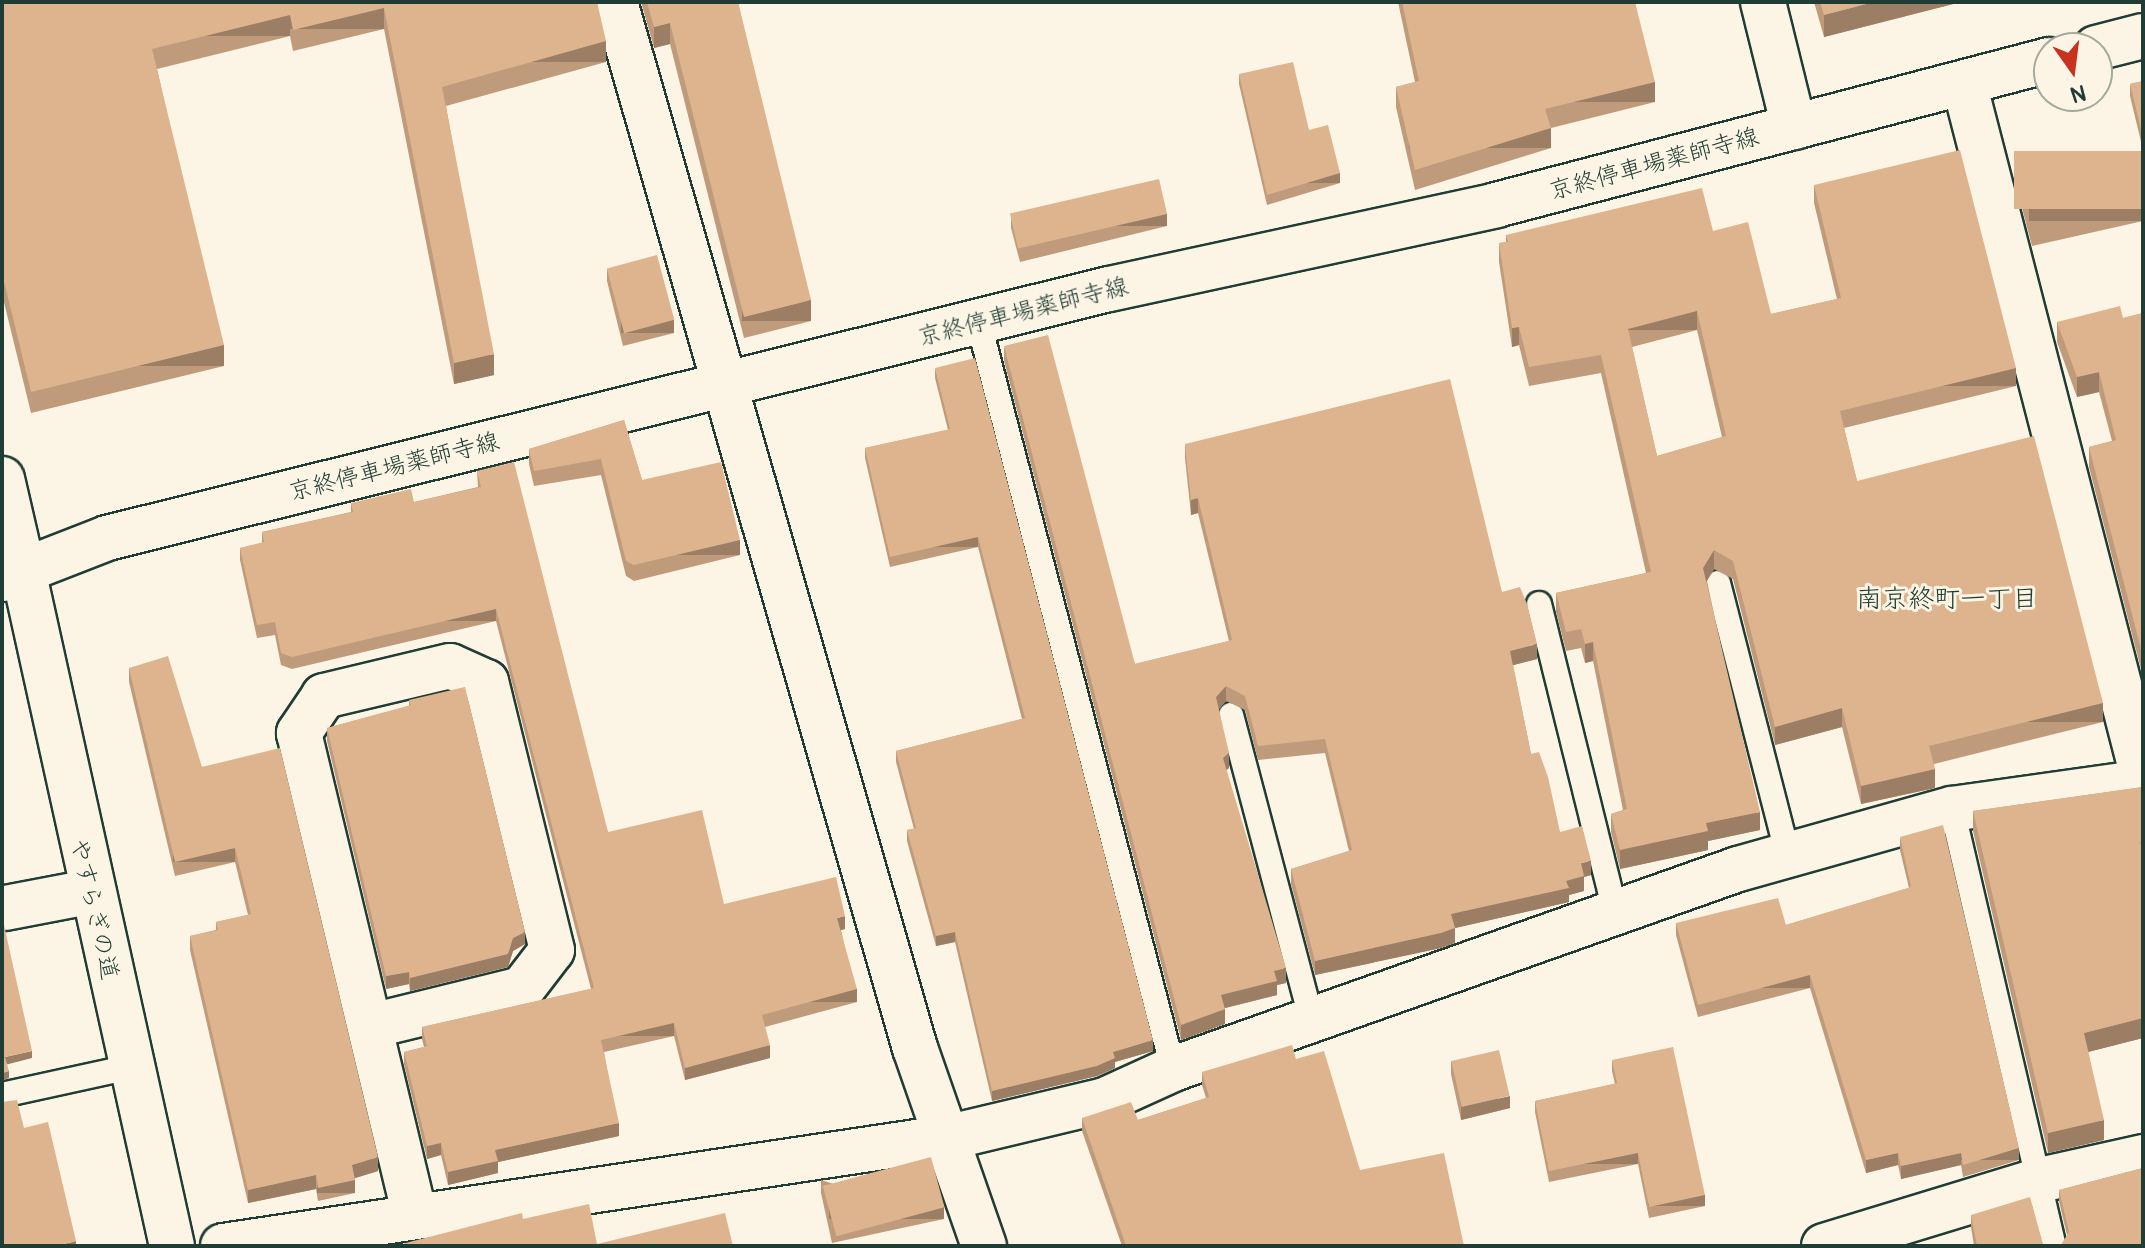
<!DOCTYPE html>
<html>
<head>
<meta charset="utf-8">
<style>
	body { margin:0 }
	#map { position:relative; width:2145px; height:1248px; overflow:hidden; background:#fcf5e5; font-family:Pangolin,"Klee One",sans-serif }
	div>[style] { position:absolute }
	.roads { filter:drop-shadow(2px 0 #1f3d34) drop-shadow(-2px 0 #1f3d34) drop-shadow(0 2px #1f3d34) drop-shadow(0 -2px #1f3d34) }
	.lane>* { height:24px; margin:-12px; padding:0 12px; transform-origin:12px; border-radius:12px; background:#fcf5e5 }
	.street>* { height:44px; margin:-22px; padding:0 22px; transform-origin:22px; border-radius:22px; background:#fcf5e5 }
	.secondary>* { height:44px; margin:-22px; padding:0 22px; transform-origin:22px; border-radius:22px; background:#fcf5e5 }
	.wall>* { inset:0; background:#bf9b7b }
	.shaded-wall>* { inset:0; background:#9b7e64; transform-origin:0 0 }
	.building>* { inset:0; background:#deb48f; transform-origin:0 0 }
	span { translate:-50% -50%; white-space:nowrap; text-align:center; line-height:1.15; -webkit-text-stroke:6px #fcf5e5; paint-order:stroke }
	.street-label { font-size:24px; color:#1f3d34 }
	.neighbourhood-label { font-size:26px; color:#1f3d34 }
	.frame { position:absolute; inset:0; border:4px solid #1f3d34; pointer-events:none }
	.north { position:absolute; left:2033px; top:32px; width:80px; height:80px; box-sizing:border-box; background:#fcf5e5; border:2px solid #a4ab9e; border-radius:50%; rotate:166deg; font-size:22px; font-weight:700; line-height:32px; text-align:center; color:#1f3d34 }
	.north::after { content:''; display:block; margin:auto; width:28px; height:36px; background:#c8321e; clip-path:polygon(50% 0,100% 100%,50% 72%,0 100%) }
</style>
</head>
<body>
<div id="map">
	<div class="roads">
		<div class="lane">
			<div style="left:979px;top:324px;width:770px;rotate:75.4deg"></div>
			<div style="left:1718px;top:583px;width:281px;rotate:75.6deg"></div>
			<div style="left:1539px;top:604px;width:316px;rotate:76.1deg"></div>
			<div style="left:1231px;top:715px;width:318px;rotate:75.2deg"></div>
			<div style="left:1952px;top:809px;width:449px;rotate:76.9deg"></div>
			<div style="left:2px;top:1095px;width:131px;rotate:-12.3deg"></div>
		</div>
		<div class="street">
			<div style="left:1763px;top:2px;width:129px;rotate:76.1deg"></div>
			<div style="left:1964px;top:83px;width:717px;rotate:75.54deg"></div>
			<div style="left:2px;top:479px;width:93px;rotate:77deg"></div>
			<div style="left:5px;top:908px;width:86px;rotate:-10.8deg"></div>
			<div style="left:371px;top:1026px;width:155px;rotate:-13.8deg"></div>
			<div style="left:522px;top:989px;width:49px;rotate:-52.4deg"></div>
			<div style="left:552px;top:950px;width:276px;rotate:-103.8deg"></div>
			<div style="left:486px;top:682px;width:39px;rotate:-156deg"></div>
			<div style="left:450px;top:666px;width:130px;rotate:166.6deg"></div>
			<div style="left:324px;top:696px;width:45px;rotate:124deg"></div>
			<div style="left:299px;top:733px;width:494px;rotate:76.5deg"></div>
			<div style="left:223px;top:1246px;width:735px;rotate:-8.53deg"></div>
			<div style="left:950px;top:1137px;width:159px;rotate:-13.4deg"></div>
			<div style="left:1105px;top:1100px;width:75px;rotate:-24.5deg"></div>
			<div style="left:1173px;top:1069px;width:599px;rotate:-19.49deg"></div>
			<div style="left:1738px;top:869px;width:222px;rotate:-15.7deg"></div>
			<div style="left:1952px;top:809px;width:193px;rotate:-8deg"></div>
			<div style="left:1824px;top:1246px;width:226px;rotate:-17deg"></div>
			<div style="left:2040px;top:1180px;width:106px;rotate:-12.6deg"></div>
		</div>
		<div class="secondary">
			<div style="left:615px;top:2px;width:1088px;rotate:74deg"></div>
			<div style="left:915px;top:1048px;width:210px;rotate:70.8deg"></div>
			<div style="left:2096px;top:48px;width:49px;rotate:-14.3deg"></div>
			<div style="left:23px;top:570px;width:692px;rotate:77.57deg"></div>
			<div style="left:2px;top:579px;width:113px;rotate:-21.3deg"></div>
			<div style="left:107px;top:538px;width:1032px;rotate:-13.96deg"></div>
			<div style="left:1109px;top:289px;width:396px;rotate:-12.2deg"></div>
			<div style="left:1496px;top:205px;width:572px;rotate:-14.69deg"></div>
		</div>
	</div>
	<div class="wall">
		<div style="clip-path:polygon(2px 2px,597px 2px,606px 62px,446px 106px,494px 375px,454px 384px,384px 29px,293px 51px,290px 36px,157px 69px,224px 366px,31px 413px,2px 294px)"></div>
		<div style="clip-path:polygon(641px 2px,738px 2px,811px 321px,744px 338px,670px 44px,654px 48px)"></div>
		<div style="clip-path:polygon(1398px 2px,1635px 2px,1655px 102px,1551px 128px,1551px 148px,1415px 190px,1396px 107px,1396px 87px,1415px 82px)"></div>
		<div style="clip-path:polygon(1814px 2px,1961px 2px,1824px 37px)"></div>
		<div style="clip-path:polygon(1239px 74px,1340px 183px,1267px 205px,1239px 84px)"></div>
		<div style="clip-path:polygon(2143px 81px,2143px 150px,2130px 96px,2130px 84px)"></div>
		<div style="clip-path:polygon(2143px 151px,2143px 221px,2032px 246px,2018px 193px,2018px 181px)"></div>
		<div style="clip-path:polygon(evenodd,1814px 185px,2016px 386px,1844px 428px,1857px 481px,2103px 722px,1934px 764px,1935px 788px,1861px 804px,1842px 727px,1775px 745px,1733px 579px,1714px 569px,1707px 581px,1760px 830px,1708px 841px,1708px 850px,1620px 869px,1611px 832px,1611px 814px,1623px 810px,1593px 661px,1585px 663px,1581px 648px,1566px 651px,1556px 612px,1556px 593px,1646px 573px,1601px 373px,1529px 386px,1519px 345px,1512px 347px,1499px 262px,1499px 243px,1506px 242px,1506px 235px,1713px 231px,1771px 314px,1837px 299px,1814px 203px,1814px 185px,1697px 330px,1722px 437px,1657px 456px,1632px 347px,1697px 330px)"></div>
		<div style="clip-path:polygon(1011px 216px,1167px 226px,1020px 262px,1011px 228px)"></div>
		<div style="clip-path:polygon(607px 269px,674px 333px,623px 346px,607px 281px)"></div>
		<div style="clip-path:polygon(2143px 313px,2143px 677px,2089px 467px,2089px 447px,2112px 441px,2099px 392px,2077px 397px,2057px 342px,2057px 322px,2123px 318px)"></div>
		<div style="clip-path:polygon(1004px 346px,1135px 664px,1229px 641px,1198px 513px,1191px 515px,1185px 458px,1185px 444px,1502px 592px,1537px 659px,1513px 665px,1531px 754px,1560px 832px,1591px 875px,1584px 877px,1584px 891px,1569px 895px,1569px 902px,1455px 928px,1455px 943px,1441px 948px,1315px 975px,1291px 884px,1291px 869px,1349px 851px,1325px 753px,1258px 760px,1245px 710px,1226px 701px,1219px 709px,1229px 768px,1226px 770px,1286px 983px,1277px 985px,1277px 995px,1225px 1008px,1225px 1024px,1181px 1040px,1004px 361px)"></div>
		<div style="clip-path:polygon(935px 368px,1153px 1051px,1115px 1062px,1115px 1068px,1097px 1076px,992px 1101px,955px 942px,936px 946px,907px 841px,907px 830px,914px 829px,896px 762px,896px 751px,1022px 719px,978px 547px,890px 567px,865px 458px,865px 448px,948px 430px,935px 378px)"></div>
		<div style="clip-path:polygon(624px 420px,642px 480px,740px 555px,634px 581px,626px 576px,601px 475px,534px 486px,529px 464px,529px 449px)"></div>
		<div style="clip-path:polygon(477px 471px,608px 832px,724px 904px,845px 929px,841px 930px,857px 1002px,765px 1027px,770px 1058px,685px 1080px,674px 1036px,604px 1052px,619px 1136px,498px 1162px,498px 1173px,448px 1185px,441px 1155px,427px 1159px,404px 1064px,404px 1052px,424px 1047px,422px 1039px,422px 1027px,591px 989px,496px 621px,292px 669px,281px 665px,275px 635px,257px 638px,240px 560px,240px 548px,262px 543px,262px 532px,351px 512px,351px 503px,414px 502px,478px 487px)"></div>
		<div style="clip-path:polygon(129px 668px,202px 767px,378px 1171px,355px 1178px,355px 1193px,318px 1201px,316px 1189px,248px 1203px,190px 950px,190px 936px,216px 930px,216px 922px,248px 915px,235px 862px,175px 876px,129px 682px)"></div>
		<div style="clip-path:polygon(409px 700px,525px 944px,513px 951px,508px 967px,410px 991px,409px 984px,386px 989px,327px 741px,327px 728px,409px 706px)"></div>
		<div style="clip-path:polygon(2143px 787px,2143px 1038px,2088px 1052px,2104px 1140px,2048px 1153px,1973px 831px,1973px 811px)"></div>
		<div style="clip-path:polygon(1900px 837px,2019px 1160px,1963px 1177px,1961px 1165px,1901px 1179px,1898px 1165px,1866px 1173px,1810px 988px,1698px 1017px,1676px 935px,1676px 923px,1786px 925px,1909px 888px,1900px 850px)"></div>
		<div style="clip-path:polygon(1296px 1059px,1360px 1170px,1464px 1246px,1122px 1246px,1082px 1131px,1082px 1118px,1138px 1120px,1206px 1098px,1202px 1085px,1202px 1072px)"></div>
		<div style="clip-path:polygon(1612px 1060px,1705px 1206px,1649px 1218px,1638px 1164px,1549px 1182px,1535px 1112px,1535px 1101px,1615px 1084px,1612px 1071px)"></div>
		<div style="clip-path:polygon(1451px 1061px,1510px 1108px,1461px 1120px,1451px 1074px)"></div>
		<div style="clip-path:polygon(2143px 1168px,2067px 1235px,2059px 1201px,2059px 1190px)"></div>
		<div style="clip-path:polygon(821px 1180px,944px 1219px,832px 1243px,821px 1193px)"></div>
		<div style="clip-path:polygon(1971px 1215px,2043px 1244px,2050px 1246px,1974px 1246px,1971px 1227px)"></div>
	</div>
	<div class="shaded-wall">
		<div style="clip-path:polygon(1874px 2px,1961px 2px,1824px 37px,1824px 15px)"></div>
		<div style="left:384px;top:8px;width:21px;height:94px;rotate:90deg"></div>
		<div style="left:290px;top:15px;width:21px;height:142px;rotate:90deg"></div>
		<div style="clip-path:polygon(670px 23px,670px 44px,654px 48px,654px 27px)"></div>
		<div style="left:606px;top:41px;width:21px;height:170px;rotate:90deg"></div>
		<div style="left:1655px;top:82px;width:20px;height:113px;rotate:90deg"></div>
		<div style="left:1551px;top:128px;width:20px;height:142px;rotate:90deg"></div>
		<div style="left:1340px;top:173px;width:10px;height:76px;rotate:90deg"></div>
		<div style="left:2143px;top:209px;width:12px;height:114px;rotate:90deg"></div>
		<div style="left:1167px;top:214px;width:12px;height:151px;rotate:90deg"></div>
		<div style="left:811px;top:300px;width:21px;height:69px;rotate:90deg"></div>
		<div style="left:1697px;top:311px;width:19px;height:71px;rotate:90deg"></div>
		<div style="left:674px;top:320px;width:13px;height:53px;rotate:90deg"></div>
		<div style="clip-path:polygon(1519px 327px,1519px 345px,1512px 347px,1512px 328px)"></div>
		<div style="left:224px;top:345px;width:21px;height:199px;rotate:90deg"></div>
		<div style="clip-path:polygon(494px 354px,494px 375px,454px 384px,454px 363px)"></div>
		<div style="left:2016px;top:368px;width:18px;height:181px;rotate:90deg"></div>
		<div style="clip-path:polygon(2099px 372px,2099px 392px,2077px 397px,2077px 377px)"></div>
		<div style="clip-path:polygon(1198px 498px,1198px 513px,1191px 515px,1191px 500px)"></div>
		<div style="left:978px;top:537px;width:10px;height:90px;rotate:90deg"></div>
		<div style="left:740px;top:540px;width:15px;height:109px;rotate:90deg"></div>
		<div style="clip-path:polygon(1714px 550px,1714px 569px,1703px 587px,1703px 568px)"></div>
		<div style="left:496px;top:609px;width:12px;height:210px;rotate:90deg"></div>
		<div style="clip-path:polygon(1593px 642px,1593px 661px,1585px 663px,1585px 644px)"></div>
		<div style="clip-path:polygon(1537px 644px,1537px 659px,1510px 666px,1510px 651px)"></div>
		<div style="clip-path:polygon(1226px 686px,1226px 701px,1216px 712px,1216px 697px)"></div>
		<div style="left:2103px;top:703px;width:19px;height:179px;rotate:90deg"></div>
		<div style="clip-path:polygon(1842px 708px,1842px 727px,1775px 745px,1775px 727px)"></div>
		<div style="clip-path:polygon(1229px 753px,1229px 768px,1223px 773px,1223px 758px)"></div>
		<div style="clip-path:polygon(1935px 769px,1935px 788px,1861px 804px,1861px 786px)"></div>
		<div style="clip-path:polygon(1760px 812px,1760px 830px,1708px 841px,1708px 850px,1620px 869px,1620px 850px,1706px 823px)"></div>
		<div style="left:235px;top:848px;width:14px;height:62px;rotate:90deg"></div>
		<div style="clip-path:polygon(1591px 861px,1591px 875px,1584px 877px,1584px 891px,1569px 895px,1569px 902px,1451px 929px,1451px 914px,1566px 881px,1581px 863px)"></div>
		<div style="clip-path:polygon(845px 916px,845px 929px,837px 931px,837px 918px)"></div>
		<div style="clip-path:polygon(1455px 928px,1455px 943px,1441px 948px,1315px 975px,1315px 961px)"></div>
		<div style="clip-path:polygon(525px 932px,525px 944px,513px 951px,508px 967px,410px 991px,410px 978px,513px 938px)"></div>
		<div style="clip-path:polygon(955px 932px,955px 942px,936px 946px,936px 936px)"></div>
		<div style="clip-path:polygon(1286px 968px,1286px 983px,1277px 985px,1277px 995px,1221px 1009px,1221px 995px,1274px 971px)"></div>
		<div style="clip-path:polygon(409px 972px,409px 984px,386px 989px,386px 976px)"></div>
		<div style="left:1810px;top:975px;width:13px;height:116px;rotate:90deg"></div>
		<div style="left:857px;top:989px;width:13px;height:98px;rotate:90deg"></div>
		<div style="clip-path:polygon(1225px 1009px,1225px 1024px,1181px 1040px,1181px 1025px)"></div>
		<div style="clip-path:polygon(2143px 1018px,2143px 1038px,2084px 1053px,2084px 1033px)"></div>
		<div style="left:674px;top:1023px;width:13px;height:75px;rotate:90deg"></div>
		<div style="clip-path:polygon(1153px 1040px,1153px 1051px,1115px 1062px,1115px 1068px,1097px 1076px,992px 1101px,992px 1091px,1113px 1052px)"></div>
		<div style="clip-path:polygon(770px 1045px,770px 1058px,685px 1080px,685px 1068px)"></div>
		<div style="clip-path:polygon(32px 1051px,32px 1058px,5px 1065px,5px 1057px)"></div>
		<div style="clip-path:polygon(9px 1071px,9px 1078px,2px 1081px,2px 1073px)"></div>
		<div style="clip-path:polygon(1510px 1096px,1510px 1108px,1461px 1120px,1461px 1107px)"></div>
		<div style="clip-path:polygon(2104px 1120px,2104px 1140px,2048px 1153px,2048px 1133px)"></div>
		<div style="clip-path:polygon(619px 1123px,619px 1136px,498px 1162px,498px 1173px,448px 1185px,448px 1172px,495px 1150px)"></div>
		<div style="clip-path:polygon(441px 1143px,441px 1155px,427px 1159px,427px 1146px)"></div>
		<div style="left:2019px;top:1148px;width:12px;height:59px;rotate:90deg"></div>
		<div style="left:1638px;top:1153px;width:11px;height:91px;rotate:90deg"></div>
		<div style="clip-path:polygon(1898px 1153px,1898px 1165px,1866px 1173px,1866px 1160px)"></div>
		<div style="clip-path:polygon(1961px 1153px,1961px 1165px,1901px 1179px,1901px 1166px)"></div>
		<div style="clip-path:polygon(378px 1157px,378px 1171px,352px 1179px,352px 1165px)"></div>
		<div style="clip-path:polygon(316px 1175px,316px 1189px,248px 1203px,248px 1190px)"></div>
		<div style="left:355px;top:1180px;width:13px;height:38px;rotate:90deg"></div>
		<div style="left:1705px;top:1195px;width:11px;height:57px;rotate:90deg"></div>
		<div style="left:944px;top:1207px;width:12px;height:115px;rotate:90deg"></div>
		<div style="clip-path:polygon(76px 1241px,76px 1246px,64px 1246px,64px 1244px)"></div>
	</div>
	<div class="building">
		<div style="clip-path:polygon(2px 2px,597px 2px,606px 41px,442px 87px,494px 354px,454px 363px,384px 8px,293px 30px,290px 15px,152px 49px,224px 345px,31px 392px,2px 273px)"></div>
		<div style="clip-path:polygon(647px 2px,738px 2px,811px 300px,744px 317px,670px 23px,654px 27px)"></div>
		<div style="clip-path:polygon(1402px 2px,1635px 2px,1655px 82px,1545px 109px,1551px 128px,1415px 170px,1396px 87px,1419px 81px)"></div>
		<div style="clip-path:polygon(1820px 2px,1874px 2px,1824px 15px)"></div>
		<div style="clip-path:polygon(1293px 62px,1309px 130px,1328px 125px,1340px 173px,1267px 195px,1239px 74px)"></div>
		<div style="clip-path:polygon(2143px 81px,2143px 138px,2130px 84px)"></div>
		<div style="clip-path:polygon(evenodd,1960px 150px,2016px 368px,1840px 411px,1857px 481px,2034px 436px,2103px 703px,1929px 746px,1935px 769px,1861px 786px,1842px 708px,1775px 727px,1733px 561px,1714px 550px,1703px 568px,1760px 812px,1706px 823px,1708px 831px,1620px 850px,1611px 814px,1627px 809px,1593px 642px,1585px 644px,1581px 629px,1566px 632px,1556px 593px,1651px 572px,1601px 355px,1529px 367px,1519px 327px,1512px 328px,1499px 243px,1508px 242px,1506px 235px,1702px 188px,1713px 231px,1748px 222px,1771px 314px,1841px 298px,1814px 185px,1960px 150px,1697px 311px,1726px 436px,1657px 456px,1628px 329px,1697px 311px)"></div>
		<div style="left:2143px;top:151px;width:58px;height:129px;rotate:90deg"></div>
		<div style="left:1159px;top:179px;width:36px;height:153px;rotate:77deg"></div>
		<div style="left:657px;top:255px;width:67px;height:52px;rotate:75deg"></div>
		<div style="clip-path:polygon(2120px 306px,2123px 318px,2143px 313px,2143px 657px,2089px 447px,2116px 440px,2099px 372px,2077px 377px,2057px 322px)"></div>
		<div style="clip-path:polygon(1048px 335px,1135px 664px,1232px 640px,1198px 498px,1191px 500px,1185px 444px,1450px 379px,1502px 592px,1520px 587px,1527px 604px,1537px 644px,1510px 651px,1531px 754px,1539px 752px,1548px 777px,1560px 832px,1582px 826px,1591px 861px,1581px 863px,1584px 876px,1566px 881px,1569px 888px,1451px 914px,1455px 928px,1441px 933px,1315px 961px,1291px 869px,1352px 850px,1325px 739px,1258px 746px,1245px 696px,1226px 686px,1216px 697px,1229px 753px,1223px 758px,1286px 968px,1274px 971px,1277px 981px,1221px 995px,1225px 1009px,1181px 1025px,1004px 346px)"></div>
		<div style="clip-path:polygon(975px 358px,1153px 1040px,1113px 1052px,1115px 1058px,1097px 1066px,992px 1091px,955px 932px,936px 936px,907px 830px,916px 828px,896px 751px,1025px 718px,978px 537px,890px 557px,865px 448px,950px 429px,935px 368px)"></div>
		<div style="clip-path:polygon(624px 420px,642px 480px,721px 462px,740px 540px,634px 565px,626px 561px,601px 459px,534px 471px,529px 449px)"></div>
		<div style="clip-path:polygon(514px 462px,608px 832px,702px 810px,724px 904px,836px 877px,845px 916px,837px 918px,857px 989px,762px 1015px,770px 1045px,685px 1068px,674px 1023px,601px 1040px,619px 1123px,495px 1150px,498px 1161px,448px 1172px,441px 1143px,427px 1146px,404px 1052px,427px 1046px,422px 1027px,594px 988px,496px 609px,292px 657px,281px 653px,275px 622px,257px 625px,240px 548px,264px 542px,262px 532px,353px 512px,351px 503px,411px 489px,414px 502px,481px 487px,477px 471px)"></div>
		<div style="clip-path:polygon(168px 656px,202px 767px,280px 748px,378px 1157px,352px 1165px,355px 1180px,318px 1188px,316px 1175px,248px 1190px,190px 936px,218px 930px,216px 922px,251px 914px,235px 848px,175px 862px,129px 668px)"></div>
		<div style="clip-path:polygon(465px 687px,525px 932px,513px 938px,508px 954px,410px 978px,409px 972px,386px 976px,327px 728px,411px 705px,409px 700px)"></div>
		<div style="clip-path:polygon(2143px 787px,2143px 841px,2140px 842px,2143px 854px,2143px 1018px,2084px 1033px,2104px 1120px,2048px 1133px,1973px 811px)"></div>
		<div style="clip-path:polygon(1943px 825px,2019px 1148px,1963px 1165px,1961px 1153px,1901px 1166px,1898px 1153px,1866px 1160px,1810px 975px,1698px 1005px,1676px 923px,1778px 898px,1786px 925px,1911px 887px,1900px 837px)"></div>
		<div style="clip-path:polygon(2px 923px,4px 925px,32px 1051px,5px 1057px,9px 1071px,2px 1073px)"></div>
		<div style="clip-path:polygon(1292px 1045px,1296px 1059px,1324px 1051px,1360px 1170px,1444px 1153px,1464px 1246px,1126px 1246px,1082px 1118px,1131px 1102px,1138px 1120px,1209px 1097px,1202px 1072px)"></div>
		<div style="clip-path:polygon(1673px 1047px,1705px 1195px,1649px 1207px,1638px 1153px,1549px 1171px,1535px 1101px,1617px 1083px,1612px 1060px)"></div>
		<div style="left:1499px;top:1050px;width:47px;height:49px;rotate:77deg"></div>
		<div style="clip-path:polygon(17px 1100px,24px 1128px,48px 1122px,76px 1241px,64px 1244px,64px 1246px,2px 1246px,2px 1102px)"></div>
		<div style="left:931px;top:1157px;width:52px;height:112px;rotate:75deg"></div>
		<div style="clip-path:polygon(2143px 1168px,2143px 1246px,2060px 1246px,2069px 1232px,2059px 1190px)"></div>
		<div style="clip-path:polygon(2030px 1197px,2043px 1244px,2050px 1246px,1977px 1246px,1971px 1215px)"></div>
		<div style="clip-path:polygon(589px 1204px,597px 1244px,725px 1213px,733px 1246px,394px 1246px,522px 1213px,523px 1219px)"></div>
	</div>
	<div class="street-label">
		<span style="left:1654px;top:164px;rotate:-15deg">京終停車場薬師寺線</span>
		<span style="left:1023px;top:312px;rotate:-14deg">京終停車場薬師寺線</span>
		<span style="left:394px;top:467px;rotate:-14deg">京終停車場薬師寺線</span>
		<span style="left:94px;top:909px;rotate:77deg">やすらぎの道</span>
	</div>
	<div class="neighbourhood-label">
		<span style="left:1947px;top:600px">南京終町一丁目</span>
	</div>
	<div class="frame"></div>
	<div class="north">N</div>
</div>
</body>
</html>
